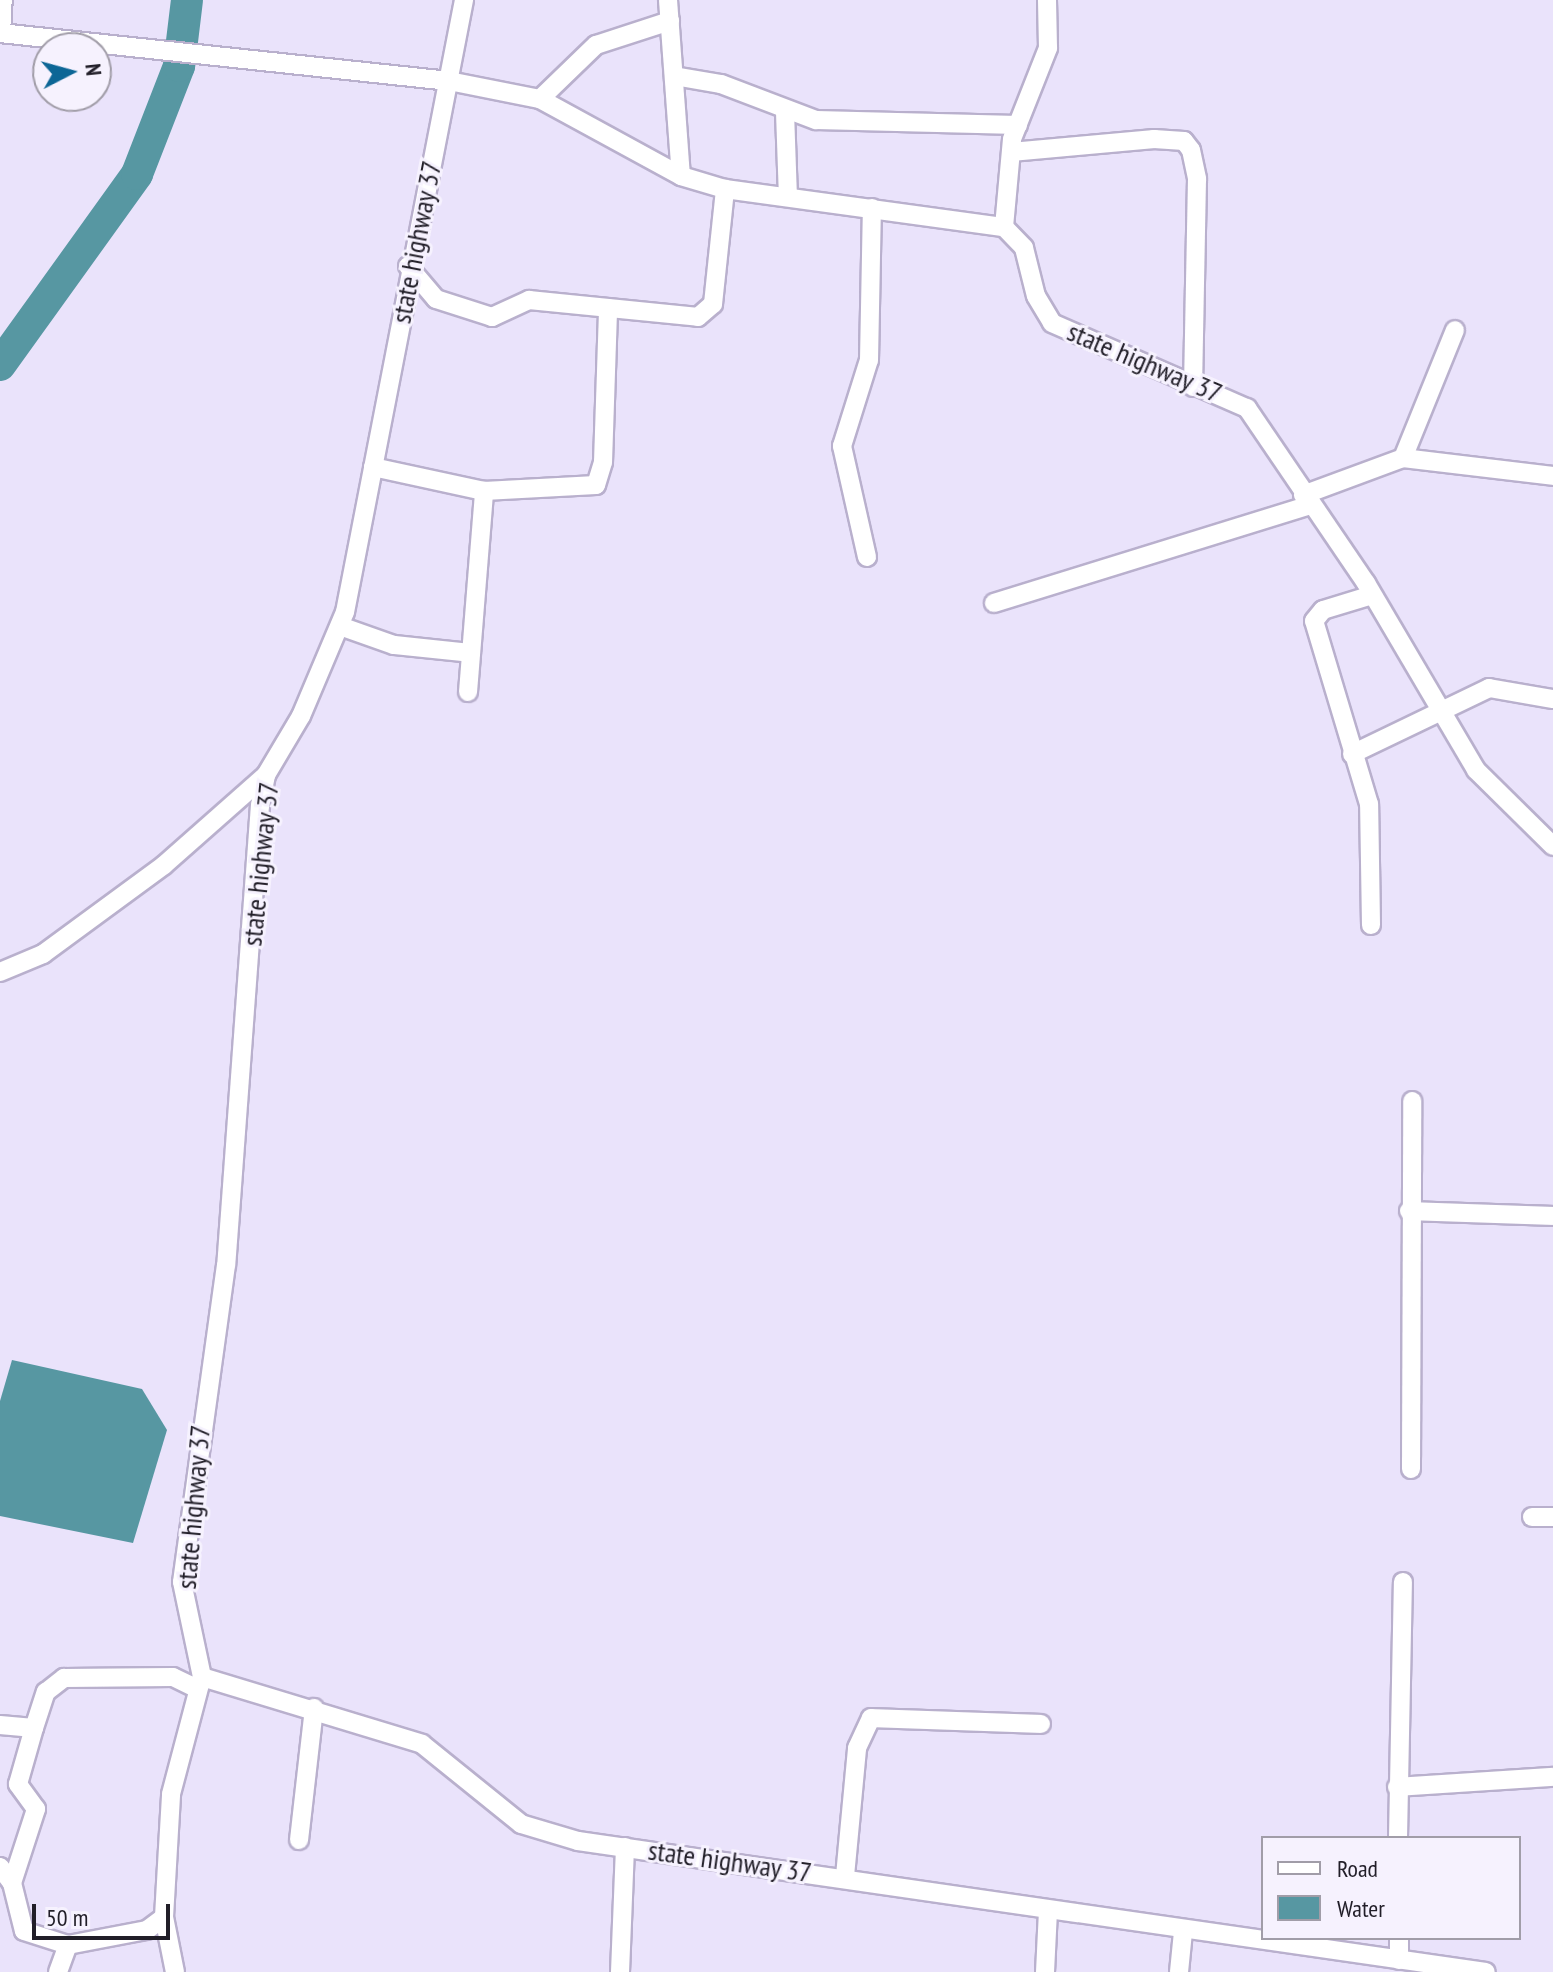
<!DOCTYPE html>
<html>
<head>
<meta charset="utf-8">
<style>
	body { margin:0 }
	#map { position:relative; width:1553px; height:1972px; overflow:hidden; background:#eae3fb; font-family:"PT Sans Narrow",sans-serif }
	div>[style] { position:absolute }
	.water>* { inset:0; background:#5797a2 }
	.river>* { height:32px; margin:-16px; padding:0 16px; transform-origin:16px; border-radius:16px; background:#5797a2 }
	.roads { filter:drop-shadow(2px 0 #b9b0cd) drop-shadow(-2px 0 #b9b0cd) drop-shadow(0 2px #b9b0cd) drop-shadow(0 -2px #b9b0cd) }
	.minor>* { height:18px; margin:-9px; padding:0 9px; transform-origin:9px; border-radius:9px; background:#fff }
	span { translate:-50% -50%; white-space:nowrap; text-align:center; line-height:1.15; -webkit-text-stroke:6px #f6f2fe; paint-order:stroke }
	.street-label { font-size:28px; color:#211e28 }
	.legend { position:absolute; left:1261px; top:1836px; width:260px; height:104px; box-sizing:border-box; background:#f6f2fe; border:2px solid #a19da8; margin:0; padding:10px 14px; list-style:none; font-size:24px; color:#211e28 }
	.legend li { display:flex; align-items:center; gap:16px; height:40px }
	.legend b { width:40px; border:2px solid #a19da8 }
	.north { position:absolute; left:32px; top:32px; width:80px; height:80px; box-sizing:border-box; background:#f6f2fe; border:2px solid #a19da8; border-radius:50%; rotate:84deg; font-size:22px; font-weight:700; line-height:32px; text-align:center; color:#211e28 }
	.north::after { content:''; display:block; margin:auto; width:28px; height:36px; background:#0c6696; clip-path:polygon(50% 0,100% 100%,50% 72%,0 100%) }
	.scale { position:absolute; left:32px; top:1904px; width:138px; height:36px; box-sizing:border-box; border:4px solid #211e28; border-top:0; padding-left:10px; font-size:24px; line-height:28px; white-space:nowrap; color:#211e28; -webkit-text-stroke:6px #f6f2fe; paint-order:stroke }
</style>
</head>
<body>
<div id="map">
	<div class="water">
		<div style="clip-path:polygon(12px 1360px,142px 1389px,167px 1430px,133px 1543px,0 1516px,0 1401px)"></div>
	</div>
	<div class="river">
		<div style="left:0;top:365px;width:235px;rotate:-54.3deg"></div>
		<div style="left:137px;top:174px;width:116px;rotate:-68.7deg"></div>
		<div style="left:179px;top:66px;width:66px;rotate:-83.1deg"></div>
	</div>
	<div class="roads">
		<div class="minor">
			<div style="left:464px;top:0;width:623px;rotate:101deg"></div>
			<div style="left:345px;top:612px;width:113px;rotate:112.9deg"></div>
			<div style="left:301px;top:716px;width:69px;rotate:120.7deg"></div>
			<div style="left:266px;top:775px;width:31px;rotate:101deg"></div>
			<div style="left:260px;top:805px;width:461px;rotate:94.2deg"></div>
			<div style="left:226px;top:1265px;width:320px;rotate:97.9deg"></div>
			<div style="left:182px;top:1582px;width:97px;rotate:78.1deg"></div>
			<div style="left:202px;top:1677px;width:230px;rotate:16.9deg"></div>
			<div style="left:422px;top:1744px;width:127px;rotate:38.9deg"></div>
			<div style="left:521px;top:1824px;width:59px;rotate:16.6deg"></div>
			<div style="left:578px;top:1841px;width:917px;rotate:8.21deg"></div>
			<div style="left:668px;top:0;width:176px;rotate:85.8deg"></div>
			<div style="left:0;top:33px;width:452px;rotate:6.1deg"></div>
			<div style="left:449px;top:81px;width:93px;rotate:11.2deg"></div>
			<div style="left:540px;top:99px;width:161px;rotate:28.6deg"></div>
			<div style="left:681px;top:176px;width:46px;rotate:16.5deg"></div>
			<div style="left:725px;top:189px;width:282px;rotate:7.8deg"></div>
			<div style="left:1004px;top:227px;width:29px;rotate:46deg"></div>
			<div style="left:1024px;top:248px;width:49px;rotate:76deg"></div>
			<div style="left:1036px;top:296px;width:31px;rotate:59deg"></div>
			<div style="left:1052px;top:323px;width:213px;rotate:23.6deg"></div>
			<div style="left:1247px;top:408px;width:212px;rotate:55.8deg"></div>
			<div style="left:1366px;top:583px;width:217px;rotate:59.5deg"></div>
			<div style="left:1476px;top:770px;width:108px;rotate:44.6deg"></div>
			<div style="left:1px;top:33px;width:33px;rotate:-87deg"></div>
			<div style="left:674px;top:76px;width:48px;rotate:9.7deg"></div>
			<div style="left:721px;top:84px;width:102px;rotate:20.8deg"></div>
			<div style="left:816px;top:120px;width:202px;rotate:1.4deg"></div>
			<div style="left:540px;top:99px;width:78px;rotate:-44deg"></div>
			<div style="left:596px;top:45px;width:78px;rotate:-18deg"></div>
			<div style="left:785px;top:112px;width:84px;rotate:88deg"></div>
			<div style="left:1011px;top:152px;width:144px;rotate:-5.2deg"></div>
			<div style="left:1154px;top:139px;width:30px;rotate:4deg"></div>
			<div style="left:1184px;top:141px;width:11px;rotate:52deg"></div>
			<div style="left:1191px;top:150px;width:30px;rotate:78deg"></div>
			<div style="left:1197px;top:179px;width:208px;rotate:91.1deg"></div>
			<div style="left:1004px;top:227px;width:88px;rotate:-84.8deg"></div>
			<div style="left:1012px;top:139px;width:98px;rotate:-68.4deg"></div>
			<div style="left:1048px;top:48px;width:48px;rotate:-91.2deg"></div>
			<div style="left:408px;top:266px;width:43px;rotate:49.7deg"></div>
			<div style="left:436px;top:299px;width:59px;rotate:17.8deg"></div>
			<div style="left:492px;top:317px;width:41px;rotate:-24.7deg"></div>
			<div style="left:529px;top:300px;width:170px;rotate:5.7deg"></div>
			<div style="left:698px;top:317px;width:20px;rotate:-41deg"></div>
			<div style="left:713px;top:304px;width:116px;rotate:-84deg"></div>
			<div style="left:1403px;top:458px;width:151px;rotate:6.8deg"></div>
			<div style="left:373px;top:467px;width:114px;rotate:12.2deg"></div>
			<div style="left:484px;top:491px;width:112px;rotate:-3.1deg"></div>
			<div style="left:596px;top:485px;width:24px;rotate:-73deg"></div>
			<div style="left:603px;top:462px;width:154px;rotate:-88.1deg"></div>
			<div style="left:1303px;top:495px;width:107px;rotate:-20.3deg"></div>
			<div style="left:1403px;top:458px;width:138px;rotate:-67.9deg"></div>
			<div style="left:867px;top:557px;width:114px;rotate:-102.7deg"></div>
			<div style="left:842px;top:446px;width:90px;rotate:-72.6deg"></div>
			<div style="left:869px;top:360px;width:152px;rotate:-88.9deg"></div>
			<div style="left:994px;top:603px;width:331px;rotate:-17.2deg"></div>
			<div style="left:340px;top:626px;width:57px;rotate:19.4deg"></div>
			<div style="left:394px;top:645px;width:77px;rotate:5.9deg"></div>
			<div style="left:468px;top:692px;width:202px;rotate:-85.4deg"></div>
			<div style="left:1352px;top:754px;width:152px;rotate:-25.7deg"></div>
			<div style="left:1489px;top:688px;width:65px;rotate:9.8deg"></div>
			<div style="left:1371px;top:925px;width:121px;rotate:-90.9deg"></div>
			<div style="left:1369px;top:804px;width:191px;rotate:-106.7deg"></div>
			<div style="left:1314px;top:621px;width:14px;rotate:-51deg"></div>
			<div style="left:1323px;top:610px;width:51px;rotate:-17deg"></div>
			<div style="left:0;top:972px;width:47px;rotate:-22.7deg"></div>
			<div style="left:43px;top:954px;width:150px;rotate:-36.3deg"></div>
			<div style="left:164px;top:865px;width:136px;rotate:-41.4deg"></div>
			<div style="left:1409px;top:1211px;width:144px;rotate:2deg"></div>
			<div style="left:1411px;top:1469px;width:368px;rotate:-89.8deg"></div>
			<div style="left:1532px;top:1517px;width:21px"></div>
			<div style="left:0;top:1725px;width:34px;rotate:5deg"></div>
			<div style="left:34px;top:1728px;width:38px;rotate:-72deg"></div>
			<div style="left:46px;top:1692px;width:23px;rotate:-38deg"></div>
			<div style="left:64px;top:1678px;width:109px;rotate:-0.5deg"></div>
			<div style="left:173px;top:1677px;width:25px;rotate:26deg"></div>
			<div style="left:1397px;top:1787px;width:156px;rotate:-3.7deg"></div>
			<div style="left:1398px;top:1838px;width:256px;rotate:-88.9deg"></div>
			<div style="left:299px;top:1840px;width:133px;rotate:-83.5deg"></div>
			<div style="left:0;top:1867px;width:20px;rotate:53deg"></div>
			<div style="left:12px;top:1883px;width:49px;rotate:76deg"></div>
			<div style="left:24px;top:1931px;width:46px;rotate:17.7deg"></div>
			<div style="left:845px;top:1876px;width:129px;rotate:-84.6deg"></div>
			<div style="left:857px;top:1748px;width:33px;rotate:-65deg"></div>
			<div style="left:871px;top:1718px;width:170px;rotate:2deg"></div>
			<div style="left:12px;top:1883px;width:78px;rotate:-72deg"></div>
			<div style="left:36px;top:1809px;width:31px;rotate:-126deg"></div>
			<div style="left:18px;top:1784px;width:58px;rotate:-74.1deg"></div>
			<div style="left:164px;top:1917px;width:56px;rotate:78.7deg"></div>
			<div style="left:1399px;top:1938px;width:22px;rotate:90deg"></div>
			<div style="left:58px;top:1972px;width:29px;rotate:-70deg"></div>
			<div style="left:68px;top:1945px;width:80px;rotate:-10.8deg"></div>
			<div style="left:147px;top:1930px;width:21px;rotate:-37deg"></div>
			<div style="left:164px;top:1917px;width:123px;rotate:-86.7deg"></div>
			<div style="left:171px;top:1794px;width:121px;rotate:-75.2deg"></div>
			<div style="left:620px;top:1972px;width:125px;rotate:-87.7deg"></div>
			<div style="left:1045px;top:1972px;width:62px;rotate:-87.2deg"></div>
			<div style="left:1179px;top:1972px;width:40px;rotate:-84.3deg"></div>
		</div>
	</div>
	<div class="street-label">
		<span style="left:416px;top:242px;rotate:-79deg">state highway 37</span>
		<span style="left:1145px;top:362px;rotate:23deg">state highway 37</span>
		<span style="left:260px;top:864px;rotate:-84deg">state highway 37</span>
		<span style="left:193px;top:1507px;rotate:-85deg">state highway 37</span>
		<span style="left:730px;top:1861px;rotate:8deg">state highway 37</span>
	</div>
	<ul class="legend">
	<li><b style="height:10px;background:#fff"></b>Road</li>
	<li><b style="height:22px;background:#5797a2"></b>Water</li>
	</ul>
	<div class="north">N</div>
	<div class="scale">50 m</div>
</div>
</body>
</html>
